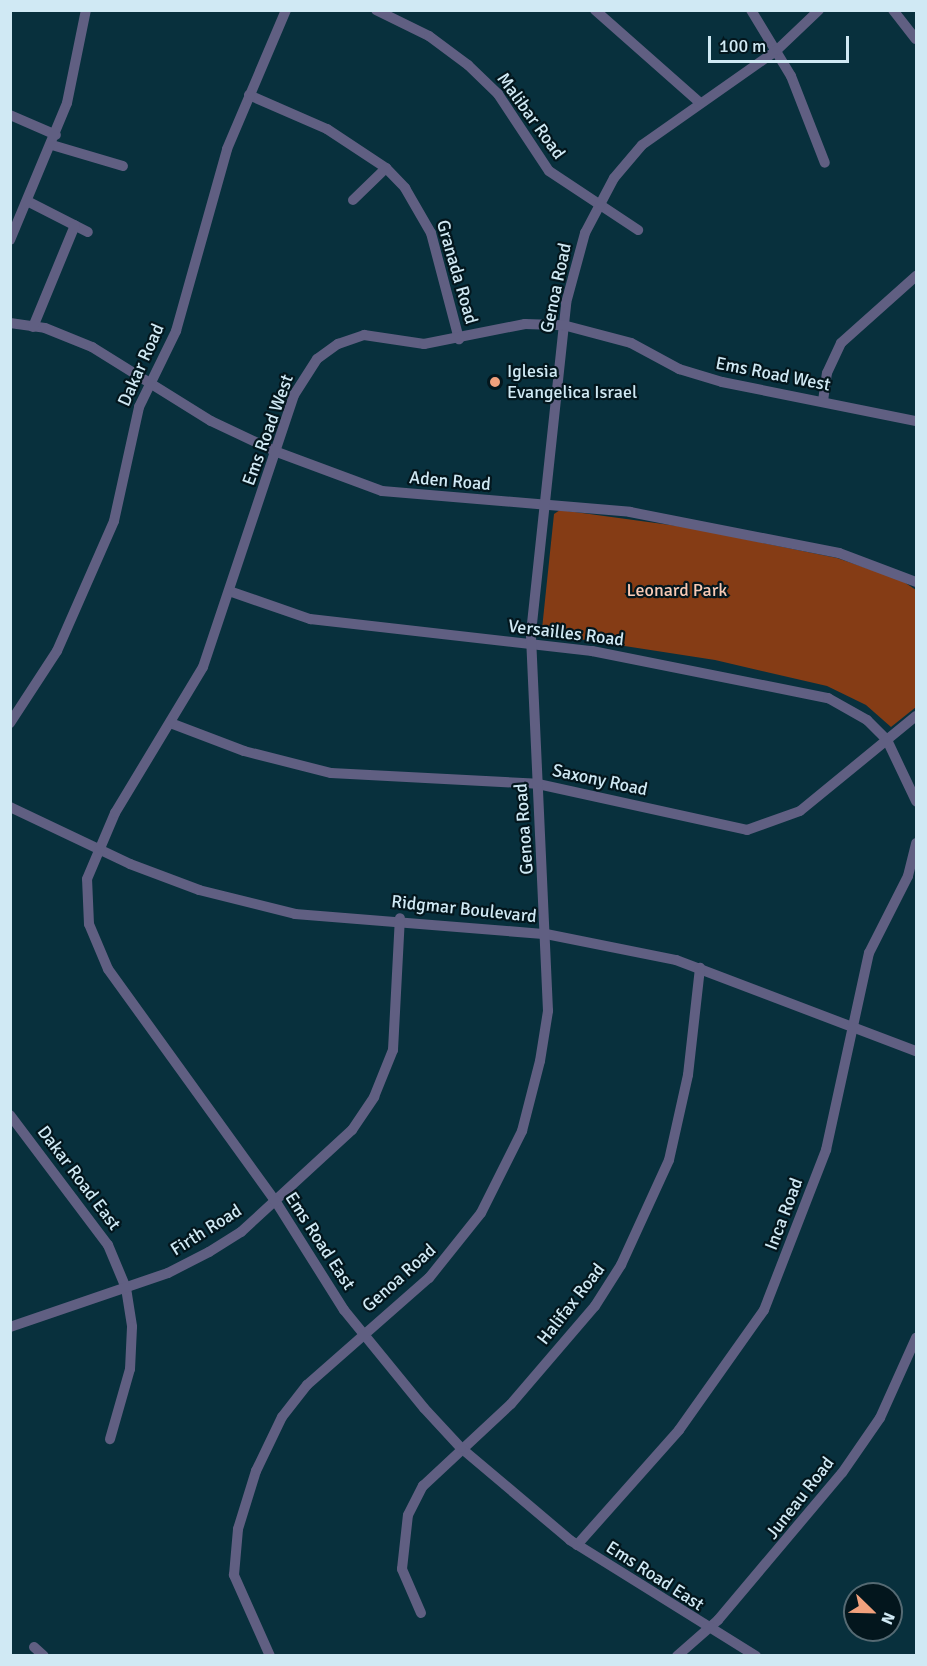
<!DOCTYPE html>
<html>
<head>
<meta charset="utf-8">
<style>
	body { margin:0 }
	#map { position:relative; width:927px; height:1666px; overflow:hidden; background:#08303d; font-family:Signika,sans-serif }
	div>[style] { position:absolute }
	.green>* { inset:0; background:#853c15 }
	.minor>* { height:10px; margin:-5px; padding:0 5px; transform-origin:5px; border-radius:5px; background:#605f82 }
	.dots>* { width:16px; height:16px; translate:-50% -50%; box-sizing:border-box; border:3px solid #03161d; border-radius:50% }
	span { translate:-50% -50%; white-space:nowrap; text-align:center; line-height:1.15; -webkit-text-stroke:4.5px #03161d; paint-order:stroke }
	.street-label { font-size:18px; color:#d0e9f4 }
	.poi-label { font-size:18px; color:#d0e9f4 }
	.left { translate:0 -50%; text-align:left }
	.park-label { font-size:18px; color:#f9cab5 }
	.frame { position:absolute; inset:0; border:12px solid #d0e9f4; pointer-events:none }
	.north { position:absolute; left:843px; top:1582px; width:60px; height:60px; box-sizing:border-box; background:#03161d; border:2px solid #556a73; border-radius:50%; rotate:113deg; font-size:16px; font-weight:700; line-height:24px; text-align:center; color:#d0e9f4 }
	.north::after { content:''; display:block; margin:auto; width:21px; height:27px; background:#f1a17d; clip-path:polygon(50% 0,100% 100%,50% 72%,0 100%) }
	.scale { position:absolute; left:708px; top:36px; width:141px; height:27px; box-sizing:border-box; border:3px solid #d0e9f4; border-top:0; padding-left:8px; font-size:18px; line-height:21px; white-space:nowrap; color:#d0e9f4; -webkit-text-stroke:4px #03161d; paint-order:stroke }
</style>
</head>
<body>
<div id="map">
	<div class="green">
		<div style="clip-path:polygon(560px 510px,685px 527px,837px 558px,901px 580px,916px 590px,916px 707px,891px 727px,866px 705px,827px 686px,715px 660px,547px 634px,542px 629px,554px 514px)"></div>
	</div>
	<div class="minor">
		<div style="left:376px;top:10px;width:59px;rotate:26.1deg"></div>
		<div style="left:429px;top:36px;width:49px;rotate:36.6deg"></div>
		<div style="left:468px;top:65px;width:42px;rotate:44deg"></div>
		<div style="left:498px;top:94px;width:92px;rotate:56.5deg"></div>
		<div style="left:549px;top:171px;width:107px;rotate:33.5deg"></div>
		<div style="left:595px;top:10px;width:139px;rotate:41.5deg"></div>
		<div style="left:751px;top:10px;width:77px;rotate:58.8deg"></div>
		<div style="left:791px;top:76px;width:93px;rotate:68.7deg"></div>
		<div style="left:893px;top:10px;width:37px;rotate:52deg"></div>
		<div style="left:249px;top:95px;width:85px;rotate:23.6deg"></div>
		<div style="left:327px;top:129px;width:71px;rotate:33.5deg"></div>
		<div style="left:386px;top:168px;width:28px;rotate:46deg"></div>
		<div style="left:405px;top:188px;width:52px;rotate:60deg"></div>
		<div style="left:431px;top:233px;width:110px;rotate:75.2deg"></div>
		<div style="left:10px;top:115px;width:50px;rotate:23.5deg"></div>
		<div style="left:52px;top:145px;width:74px;rotate:16.5deg"></div>
		<div style="left:353px;top:200px;width:46px;rotate:-44.1deg"></div>
		<div style="left:29px;top:202px;width:66px;rotate:27deg"></div>
		<div style="left:10px;top:240px;width:148px;rotate:-67.4deg"></div>
		<div style="left:67px;top:103px;width:95px;rotate:-78.5deg"></div>
		<div style="left:10px;top:323px;width:35px;rotate:8deg"></div>
		<div style="left:45px;top:328px;width:51px;rotate:22deg"></div>
		<div style="left:92px;top:347px;width:140px;rotate:31.9deg"></div>
		<div style="left:211px;top:421px;width:73px;rotate:25.2deg"></div>
		<div style="left:277px;top:452px;width:112px;rotate:20.4deg"></div>
		<div style="left:382px;top:491px;width:249px;rotate:4.8deg"></div>
		<div style="left:630px;top:512px;width:213px;rotate:11.1deg"></div>
		<div style="left:839px;top:553px;width:82px;rotate:20.6deg"></div>
		<div style="left:33px;top:327px;width:110px;rotate:-67.6deg"></div>
		<div style="left:823px;top:401px;width:28px;rotate:-82deg"></div>
		<div style="left:827px;top:373px;width:33px;rotate:-65deg"></div>
		<div style="left:841px;top:343px;width:101px;rotate:-41.8deg"></div>
		<div style="left:229px;top:591px;width:86px;rotate:19.1deg"></div>
		<div style="left:310px;top:619px;width:284px;rotate:6.5deg"></div>
		<div style="left:592px;top:651px;width:241px;rotate:11.3deg"></div>
		<div style="left:828px;top:698px;width:45px;rotate:29.4deg"></div>
		<div style="left:867px;top:720px;width:28px;rotate:45deg"></div>
		<div style="left:887px;top:740px;width:68px;rotate:64.6deg"></div>
		<div style="left:10px;top:723px;width:86px;rotate:-56.9deg"></div>
		<div style="left:57px;top:651px;width:142px;rotate:-66.3deg"></div>
		<div style="left:114px;top:521px;width:117px;rotate:-77.6deg"></div>
		<div style="left:139px;top:407px;width:85px;rotate:-64deg"></div>
		<div style="left:176px;top:331px;width:189px;rotate:-74.3deg"></div>
		<div style="left:227px;top:149px;width:151px;rotate:-67deg"></div>
		<div style="left:173px;top:724px;width:76px;rotate:20.8deg"></div>
		<div style="left:244px;top:751px;width:90px;rotate:14.2deg"></div>
		<div style="left:331px;top:773px;width:207px;rotate:3deg"></div>
		<div style="left:538px;top:784px;width:214px;rotate:12.4deg"></div>
		<div style="left:747px;top:830px;width:56px;rotate:-19.7deg"></div>
		<div style="left:800px;top:811px;width:150px;rotate:-39.3deg"></div>
		<div style="left:10px;top:807px;width:133px;rotate:25.4deg"></div>
		<div style="left:130px;top:864px;width:74px;rotate:20.6deg"></div>
		<div style="left:199px;top:890px;width:99px;rotate:14deg"></div>
		<div style="left:295px;top:914px;width:252px;rotate:4.6deg"></div>
		<div style="left:546px;top:934px;width:133px;rotate:11.3deg"></div>
		<div style="left:676px;top:960px;width:257px;rotate:20.8deg"></div>
		<div style="left:10px;top:1115px;width:163px;rotate:53deg"></div>
		<div style="left:108px;top:1245px;width:47px;rotate:67.3deg"></div>
		<div style="left:126px;top:1288px;width:39px;rotate:81deg"></div>
		<div style="left:132px;top:1327px;width:42px;rotate:92.7deg"></div>
		<div style="left:130px;top:1369px;width:73px;rotate:105.9deg"></div>
		<div style="left:10px;top:1327px;width:167px;rotate:-18.9deg"></div>
		<div style="left:168px;top:1273px;width:46px;rotate:-27.1deg"></div>
		<div style="left:209px;top:1252px;width:38px;rotate:-32deg"></div>
		<div style="left:241px;top:1232px;width:151px;rotate:-42.6deg"></div>
		<div style="left:352px;top:1130px;width:40px;rotate:-56deg"></div>
		<div style="left:374px;top:1097px;width:51px;rotate:-68deg"></div>
		<div style="left:393px;top:1050px;width:132px;rotate:-87deg"></div>
		<div style="left:577px;top:1545px;width:154px;rotate:-48.4deg"></div>
		<div style="left:679px;top:1430px;width:147px;rotate:-54.7deg"></div>
		<div style="left:764px;top:1310px;width:172px;rotate:-68.8deg"></div>
		<div style="left:826px;top:1150px;width:202px;rotate:-77.7deg"></div>
		<div style="left:869px;top:953px;width:86px;rotate:-63.1deg"></div>
		<div style="left:908px;top:876px;width:34px;rotate:-76deg"></div>
		<div style="left:421px;top:1613px;width:48px;rotate:-113.4deg"></div>
		<div style="left:402px;top:1569px;width:54px;rotate:-83.7deg"></div>
		<div style="left:408px;top:1515px;width:33px;rotate:-63deg"></div>
		<div style="left:423px;top:1486px;width:120px;rotate:-43deg"></div>
		<div style="left:511px;top:1404px;width:129px;rotate:-49.4deg"></div>
		<div style="left:595px;top:1306px;width:49px;rotate:-57.6deg"></div>
		<div style="left:621px;top:1265px;width:115px;rotate:-65.4deg"></div>
		<div style="left:669px;top:1160px;width:87px;rotate:-77.4deg"></div>
		<div style="left:688px;top:1075px;width:108px;rotate:-83.6deg"></div>
		<div style="left:34px;top:1647px;width:13px;rotate:42deg"></div>
		<div style="left:270px;top:1656px;width:89px;rotate:-114deg"></div>
		<div style="left:234px;top:1575px;width:46px;rotate:-85deg"></div>
		<div style="left:238px;top:1529px;width:61px;rotate:-72.8deg"></div>
		<div style="left:256px;top:1471px;width:60px;rotate:-64.3deg"></div>
		<div style="left:282px;top:1417px;width:41px;rotate:-52deg"></div>
		<div style="left:307px;top:1385px;width:162px;rotate:-41.3deg"></div>
		<div style="left:429px;top:1278px;width:83px;rotate:-51.3deg"></div>
		<div style="left:481px;top:1213px;width:92px;rotate:-63.4deg"></div>
		<div style="left:522px;top:1131px;width:72px;rotate:-75.6deg"></div>
		<div style="left:540px;top:1061px;width:51px;rotate:-80.9deg"></div>
		<div style="left:548px;top:1011px;width:378px;rotate:-92.6deg"></div>
		<div style="left:531px;top:633px;width:332px;rotate:-83.9deg"></div>
		<div style="left:566px;top:303px;width:73px;rotate:-74.8deg"></div>
		<div style="left:585px;top:233px;width:62px;rotate:-62.2deg"></div>
		<div style="left:614px;top:178px;width:43px;rotate:-49.7deg"></div>
		<div style="left:642px;top:145px;width:165px;rotate:-35.1deg"></div>
		<div style="left:777px;top:50px;width:58px;rotate:-43.6deg"></div>
		<div style="left:677px;top:1656px;width:55px;rotate:-41.3deg"></div>
		<div style="left:718px;top:1620px;width:192px;rotate:-49.9deg"></div>
		<div style="left:842px;top:1473px;width:67px;rotate:-55.4deg"></div>
		<div style="left:880px;top:1418px;width:88px;rotate:-65.8deg"></div>
		<div style="left:756px;top:1656px;width:219px;rotate:-148.1deg"></div>
		<div style="left:570px;top:1540px;width:143px;rotate:-139.8deg"></div>
		<div style="left:461px;top:1448px;width:54px;rotate:-132.8deg"></div>
		<div style="left:424px;top:1408px;width:127px;rotate:-129.2deg"></div>
		<div style="left:344px;top:1310px;width:128px;rotate:-122.2deg"></div>
		<div style="left:276px;top:1202px;width:287px;rotate:-125.8deg"></div>
		<div style="left:108px;top:969px;width:49px;rotate:-112.9deg"></div>
		<div style="left:89px;top:924px;width:45px;rotate:-92.5deg"></div>
		<div style="left:87px;top:879px;width:72px;rotate:-67deg"></div>
		<div style="left:115px;top:813px;width:170px;rotate:-58.9deg"></div>
		<div style="left:203px;top:667px;width:287px;rotate:-71.5deg"></div>
		<div style="left:294px;top:395px;width:43px;rotate:-57.4deg"></div>
		<div style="left:317px;top:359px;width:26px;rotate:-36deg"></div>
		<div style="left:338px;top:344px;width:28px;rotate:-19deg"></div>
		<div style="left:364px;top:335px;width:61px;rotate:8.5deg"></div>
		<div style="left:424px;top:344px;width:103px;rotate:-11.2deg"></div>
		<div style="left:525px;top:324px;width:38px;rotate:2deg"></div>
		<div style="left:563px;top:325px;width:70px;rotate:14.8deg"></div>
		<div style="left:631px;top:343px;width:55px;rotate:28.4deg"></div>
		<div style="left:679px;top:369px;width:45px;rotate:16.8deg"></div>
		<div style="left:722px;top:382px;width:198px;rotate:11.4deg"></div>
	</div>
	<div class="dots">
		<div style="left:495px;top:382px;background:#f1a17d"></div>
	</div>
	<div class="street-label">
		<span style="left:531px;top:116px;rotate:54deg">Malibar Road</span>
		<span style="left:457px;top:272px;rotate:74deg">Granada Road</span>
		<span style="left:556px;top:288px;rotate:-78deg">Genoa Road</span>
		<span style="left:141px;top:365px;rotate:-66deg">Dakar Road</span>
		<span style="left:773px;top:374px;rotate:11deg">Ems Road West</span>
		<span style="left:268px;top:430px;rotate:-70deg">Ems Road West</span>
		<span style="left:450px;top:481px;rotate:5deg">Aden Road</span>
		<span style="left:566px;top:633px;rotate:7deg">Versailles Road</span>
		<span style="left:600px;top:780px;rotate:12deg">Saxony Road</span>
		<span style="left:524px;top:829px;rotate:-94deg">Genoa Road</span>
		<span style="left:464px;top:909px;rotate:6deg">Ridgmar Boulevard</span>
		<span style="left:79px;top:1178px;rotate:53deg">Dakar Road East</span>
		<span style="left:784px;top:1214px;rotate:-69deg">Inca Road</span>
		<span style="left:206px;top:1230px;rotate:-32deg">Firth Road</span>
		<span style="left:320px;top:1241px;rotate:57deg">Ems Road East</span>
		<span style="left:399px;top:1278px;rotate:-42deg">Genoa Road</span>
		<span style="left:571px;top:1304px;rotate:-52deg">Halifax Road</span>
		<span style="left:800px;top:1498px;rotate:-52deg">Juneau Road</span>
		<span style="left:655px;top:1576px;rotate:33deg">Ems Road East</span>
	</div>
	<div class="poi-label">
		<span class="left" style="left:507px;top:382px">Iglesia<br>Evangelica Israel</span>
	</div>
	<div class="park-label">
		<span style="left:677px;top:590px">Leonard Park</span>
	</div>
	<div class="frame"></div>
	<div class="north">N</div>
	<div class="scale">100 m</div>
</div>
</body>
</html>
